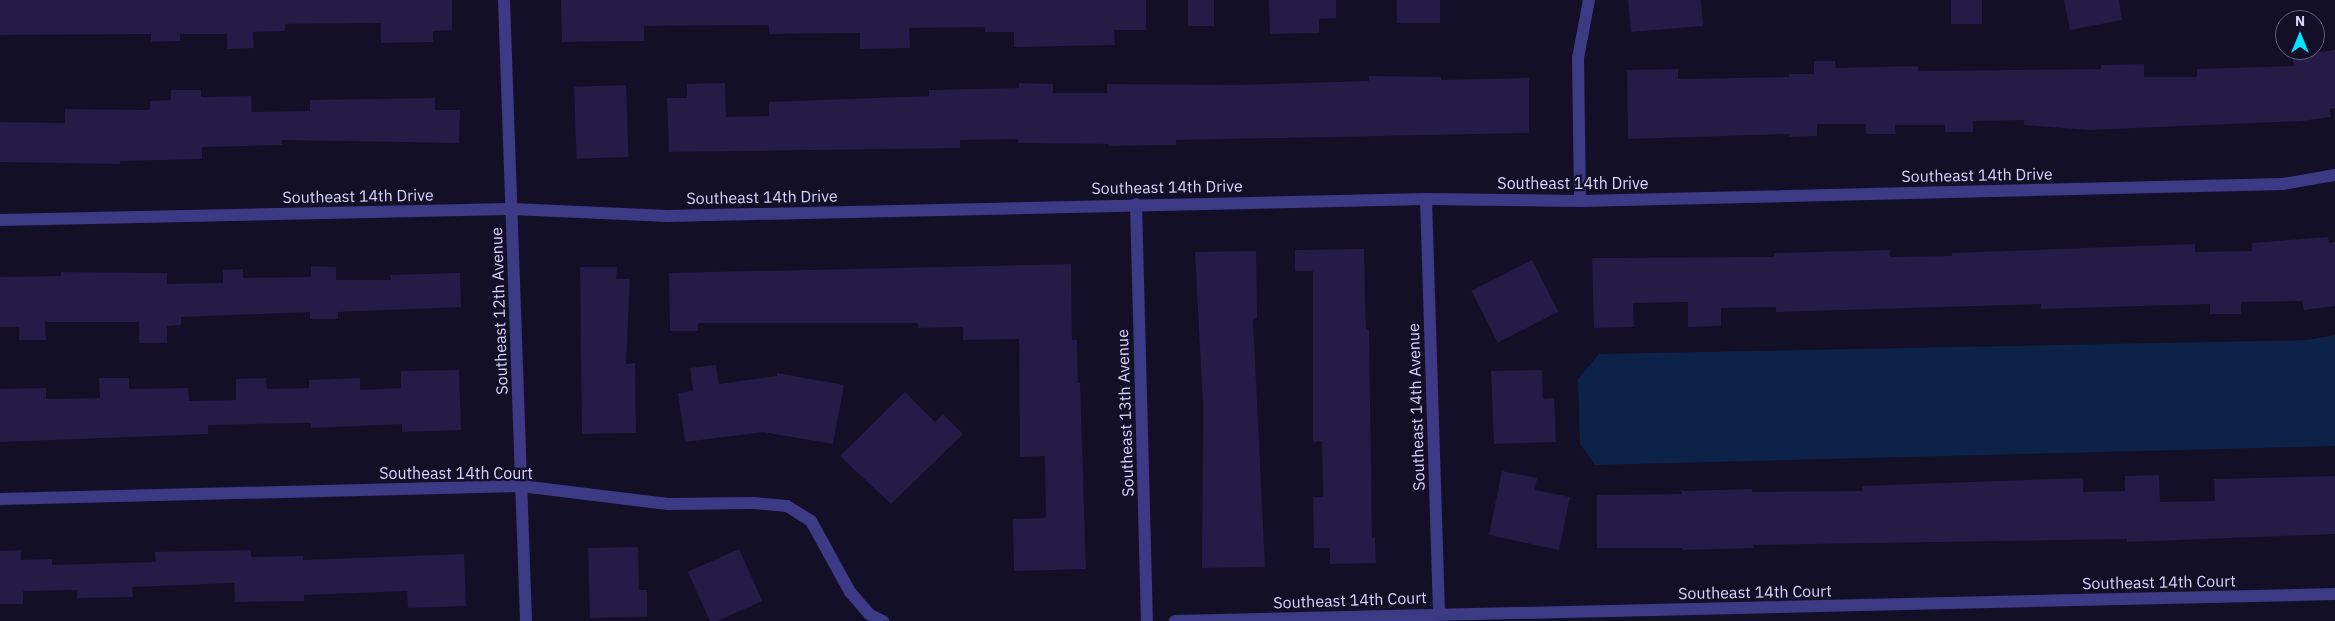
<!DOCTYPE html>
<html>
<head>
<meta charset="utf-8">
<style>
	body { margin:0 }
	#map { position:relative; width:2335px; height:621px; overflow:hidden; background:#130f26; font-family:"IBM Plex Sans",sans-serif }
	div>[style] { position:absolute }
	.water>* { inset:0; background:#0c2248 }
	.building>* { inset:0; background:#241b47; transform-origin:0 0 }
	.minor>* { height:12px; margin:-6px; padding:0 6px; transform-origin:6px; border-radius:6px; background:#3d3a85 }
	span { translate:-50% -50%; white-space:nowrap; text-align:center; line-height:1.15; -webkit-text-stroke:4.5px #130f26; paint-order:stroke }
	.street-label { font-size:16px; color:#d9d4ff }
	.north { position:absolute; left:2275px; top:10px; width:50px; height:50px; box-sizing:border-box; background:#130f26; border:1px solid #625e7d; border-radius:50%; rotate:0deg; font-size:14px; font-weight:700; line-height:20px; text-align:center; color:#d9d4ff }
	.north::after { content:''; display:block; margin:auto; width:18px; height:22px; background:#00e5ff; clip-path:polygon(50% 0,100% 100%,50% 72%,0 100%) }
</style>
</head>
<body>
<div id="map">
	<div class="water">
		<div style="clip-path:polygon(2335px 335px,2335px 446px,1595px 465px,1580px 444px,1578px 379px,1599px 354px,2307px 340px)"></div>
	</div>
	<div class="building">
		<div style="clip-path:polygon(0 0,452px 0,452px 30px,433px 31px,433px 42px,381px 43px,381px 23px,285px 24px,285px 31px,253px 32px,254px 48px,227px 49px,227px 34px,180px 34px,180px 41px,151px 42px,151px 34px,0 35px)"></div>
		<div style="clip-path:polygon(561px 0,1146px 0,1146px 30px,1114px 30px,1115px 45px,1014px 47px,1014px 32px,985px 32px,985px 27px,909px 28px,910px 48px,860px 49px,860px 33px,769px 34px,769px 25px,644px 26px,644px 41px,562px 42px)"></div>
		<div style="left:1188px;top:0;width:26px;height:26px"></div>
		<div style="clip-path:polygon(1269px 0,1336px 0,1336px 18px,1319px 19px,1319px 33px,1270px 34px)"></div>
		<div style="left:1397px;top:0;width:43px;height:23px"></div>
		<div style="clip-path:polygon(1628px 0,1701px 0,1703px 26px,1631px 32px)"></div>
		<div style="left:1951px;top:0;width:31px;height:24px"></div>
		<div style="clip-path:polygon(2064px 0,2119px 0,2122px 20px,2070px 30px)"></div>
		<div style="clip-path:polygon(2335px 50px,2335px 108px,2330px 109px,2331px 117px,2302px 121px,2089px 130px,2024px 125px,2024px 120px,1973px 121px,1973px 132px,1945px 132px,1945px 125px,1895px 125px,1896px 134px,1866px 134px,1866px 124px,1817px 124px,1817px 136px,1789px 137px,1789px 134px,1628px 139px,1627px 70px,1678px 69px,1678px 79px,1789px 77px,1789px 74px,1814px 74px,1814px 61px,1835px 61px,1836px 68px,1918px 66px,1918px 71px,2101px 69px,2101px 65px,2144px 64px,2144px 77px,2197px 77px,2197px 69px,2294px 66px,2292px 56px)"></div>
		<div style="clip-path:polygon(1369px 76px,1441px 77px,1441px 80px,1529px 78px,1529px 133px,1176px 140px,1176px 145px,1109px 146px,1108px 144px,1018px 143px,1018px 139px,960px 140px,960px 148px,669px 152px,667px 98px,687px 98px,687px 84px,725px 83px,726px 117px,769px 116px,769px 102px,929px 96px,929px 90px,1019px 88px,1019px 83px,1053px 84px,1053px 93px,1107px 93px,1107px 84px,1239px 85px,1369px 81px)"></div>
		<div style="left:626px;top:85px;width:72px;height:52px;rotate:88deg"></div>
		<div style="clip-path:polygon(171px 90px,201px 90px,201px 97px,251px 96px,252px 112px,310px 111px,310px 100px,435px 98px,435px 110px,460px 110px,459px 143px,282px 140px,282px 145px,202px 147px,202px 159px,120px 161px,120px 164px,0 162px,0 122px,65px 123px,65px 109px,150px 110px,150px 101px,171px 100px)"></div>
		<div style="clip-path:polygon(2328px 237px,2329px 243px,2335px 242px,2335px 306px,2304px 310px,2302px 301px,2241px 302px,2241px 314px,2210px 314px,2210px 304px,2041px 309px,2041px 304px,1776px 312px,1776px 307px,1721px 308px,1721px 326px,1688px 327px,1688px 302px,1633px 303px,1634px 327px,1594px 328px,1592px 258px,1774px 257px,1774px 253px,1890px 250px,1890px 257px,1952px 256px,1952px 253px,2195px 244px,2195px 252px,2252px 251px,2252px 243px)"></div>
		<div style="clip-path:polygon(1364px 249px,1366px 330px,1369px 330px,1372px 538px,1375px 538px,1376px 563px,1330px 564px,1330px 548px,1314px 548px,1313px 497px,1323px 497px,1322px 441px,1313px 442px,1313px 271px,1295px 271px,1295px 250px)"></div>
		<div style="clip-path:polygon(1256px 251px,1257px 318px,1253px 319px,1265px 567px,1202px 568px,1203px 405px,1195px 252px)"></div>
		<div style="left:1532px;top:260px;width:58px;height:68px;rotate:63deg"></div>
		<div style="clip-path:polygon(1071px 264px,1072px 340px,1077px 340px,1078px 383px,1080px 383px,1086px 569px,1014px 571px,1013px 519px,1046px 518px,1045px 456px,1020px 457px,1019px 339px,963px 340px,963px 327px,918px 328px,918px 323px,698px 323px,698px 331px,670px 331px,669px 273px)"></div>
		<div style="clip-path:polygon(311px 266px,336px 267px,336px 280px,391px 280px,390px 275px,460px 273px,461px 307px,338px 312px,338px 319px,310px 319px,310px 312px,181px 317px,181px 325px,167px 326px,167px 343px,139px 343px,139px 322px,45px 322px,46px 340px,19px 340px,19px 327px,0 327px,0 277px,61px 276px,61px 272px,167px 273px,167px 284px,223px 283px,223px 270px,243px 269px,243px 278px,311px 277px)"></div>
		<div style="clip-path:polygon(580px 267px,617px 267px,616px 279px,630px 279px,626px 364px,635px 363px,636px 433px,582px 434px)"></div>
		<div style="clip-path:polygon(716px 365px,719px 384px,777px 376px,777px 373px,844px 385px,833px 444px,763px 432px,685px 442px,678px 393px,693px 391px,690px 368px)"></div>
		<div style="clip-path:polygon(459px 370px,461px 430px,402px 432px,402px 424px,311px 428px,311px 423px,208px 425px,208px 434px,0 442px,0 389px,46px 388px,46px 399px,100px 398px,99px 378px,129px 378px,129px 389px,188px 388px,189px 401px,236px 400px,236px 379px,266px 378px,267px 389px,309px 388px,309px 380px,360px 378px,360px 390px,401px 388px,401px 371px)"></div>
		<div style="clip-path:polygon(1542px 370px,1543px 399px,1554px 398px,1556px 442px,1494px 444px,1491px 371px)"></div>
		<div style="clip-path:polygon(905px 392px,935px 422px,943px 414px,963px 434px,891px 504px,840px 456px)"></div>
		<div style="clip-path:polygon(1502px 471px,1537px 478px,1535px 490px,1570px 497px,1559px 550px,1489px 535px)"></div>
		<div style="clip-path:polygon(2159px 475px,2160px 502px,2215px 501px,2214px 479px,2335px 476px,2335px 534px,2127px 542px,2127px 539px,1753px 545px,1754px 548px,1683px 550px,1683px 548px,1597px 548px,1597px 495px,1682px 494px,1682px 491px,1752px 489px,1752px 492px,1862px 491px,1862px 486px,2083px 478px,2083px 492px,2125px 491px,2125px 476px)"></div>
		<div style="clip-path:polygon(638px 547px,639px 590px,647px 590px,647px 617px,590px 618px,588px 548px)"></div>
		<div style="left:739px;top:549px;width:57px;height:56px;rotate:66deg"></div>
		<div style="clip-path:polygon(21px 550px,21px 560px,52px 559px,52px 565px,156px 562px,155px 552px,251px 550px,251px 557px,303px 556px,303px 560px,464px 554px,466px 606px,408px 608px,407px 591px,304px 595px,304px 601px,235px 602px,234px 583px,132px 587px,133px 597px,77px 598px,77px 590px,23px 591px,23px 604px,0 604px,0 551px)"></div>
	</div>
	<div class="minor">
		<div style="left:504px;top:0;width:621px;rotate:87.97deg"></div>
		<div style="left:1426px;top:199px;width:415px;rotate:88.2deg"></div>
		<div style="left:1580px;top:201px;width:143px;rotate:-90.8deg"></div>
		<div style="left:1578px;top:58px;width:59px;rotate:-79.3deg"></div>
		<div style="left:1136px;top:204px;width:417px;rotate:88.5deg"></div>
		<div style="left:0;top:220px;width:512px;rotate:-1.23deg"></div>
		<div style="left:512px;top:209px;width:156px;rotate:2.6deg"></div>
		<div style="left:668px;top:216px;width:758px;rotate:-1.28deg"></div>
		<div style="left:1426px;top:199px;width:154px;rotate:0.7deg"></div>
		<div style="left:1580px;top:201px;width:703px;rotate:-1.39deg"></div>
		<div style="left:2283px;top:184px;width:53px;rotate:-9.8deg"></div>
		<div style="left:0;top:499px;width:521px;rotate:-1.43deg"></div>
		<div style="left:521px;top:486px;width:148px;rotate:7deg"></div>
		<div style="left:668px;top:504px;width:85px;rotate:-0.7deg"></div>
		<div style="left:753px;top:503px;width:34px;rotate:5deg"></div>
		<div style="left:787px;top:506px;width:28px;rotate:32deg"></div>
		<div style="left:811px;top:521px;width:81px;rotate:61.2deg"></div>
		<div style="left:850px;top:592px;width:29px;rotate:49deg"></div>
		<div style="left:869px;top:614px;width:16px;rotate:27deg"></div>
		<div style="left:1175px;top:621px;width:1160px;rotate:-1.33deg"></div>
	</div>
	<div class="street-label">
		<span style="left:1977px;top:175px;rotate:-1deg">Southeast 14th Drive</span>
		<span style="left:1573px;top:183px">Southeast 14th Drive</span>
		<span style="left:1167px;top:187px;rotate:-1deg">Southeast 14th Drive</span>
		<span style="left:358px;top:196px;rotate:-1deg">Southeast 14th Drive</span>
		<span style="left:762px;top:197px;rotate:-1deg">Southeast 14th Drive</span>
		<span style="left:499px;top:311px;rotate:-92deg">Southeast 12th Avenue</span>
		<span style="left:1416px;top:407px;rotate:-92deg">Southeast 14th Avenue</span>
		<span style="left:1125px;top:413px;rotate:-92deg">Southeast 13th Avenue</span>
		<span style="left:456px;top:473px">Southeast 14th Court</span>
		<span style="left:2159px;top:582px;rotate:-1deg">Southeast 14th Court</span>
		<span style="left:1755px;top:592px;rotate:-1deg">Southeast 14th Court</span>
		<span style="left:1350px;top:600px;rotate:-2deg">Southeast 14th Court</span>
	</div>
	<div class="north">N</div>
</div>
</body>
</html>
